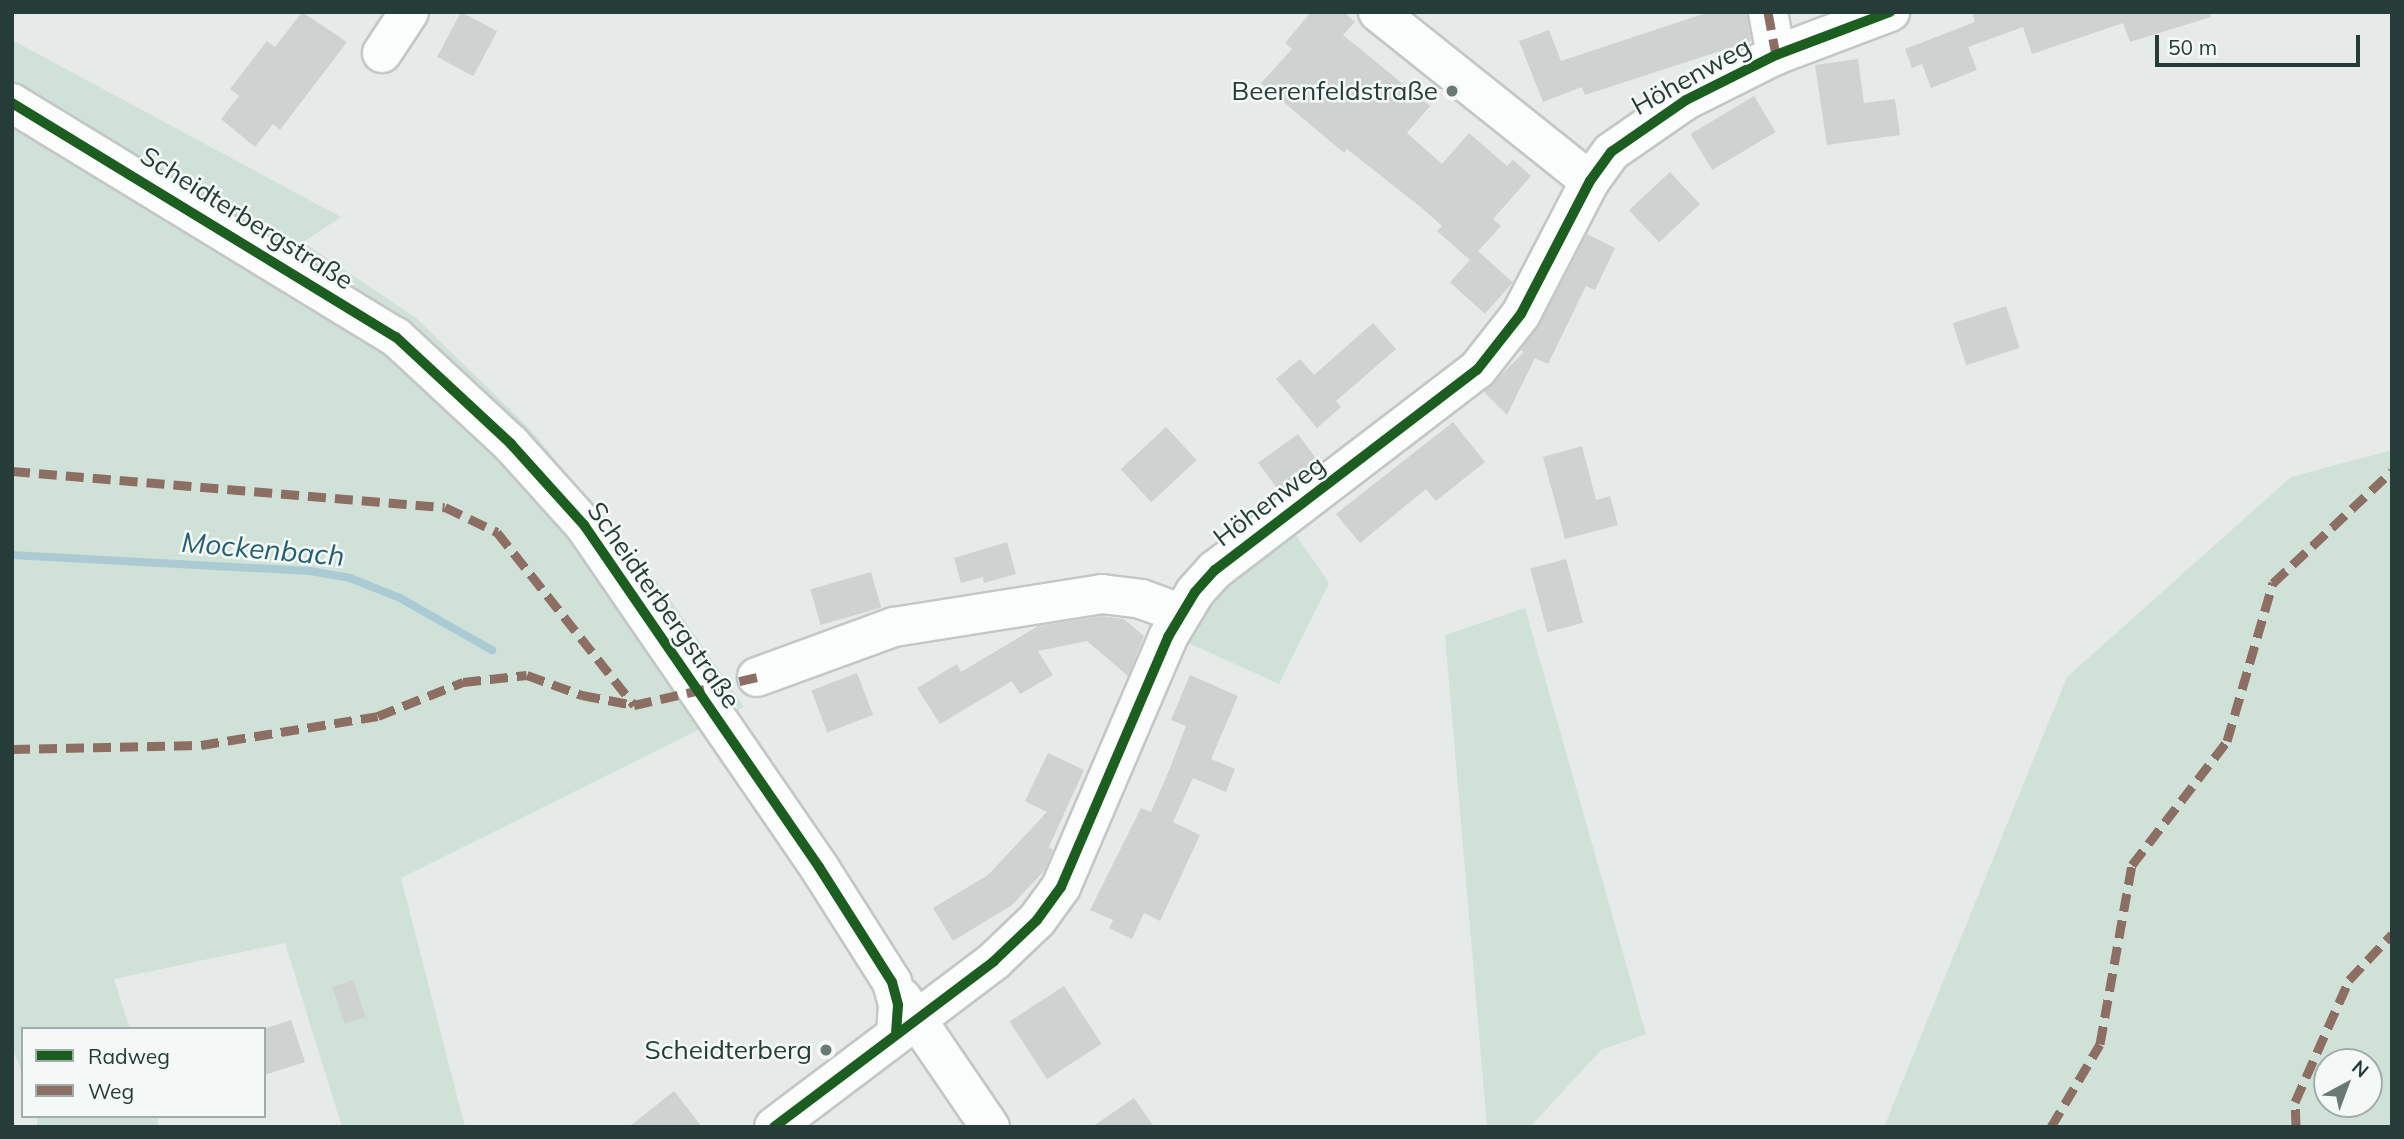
<!DOCTYPE html>
<html>
<head>
<meta charset="utf-8">
<style>
	body { margin:0 }
	#map { position:relative; width:2404px; height:1139px; overflow:hidden; background:#e6eae8; font-family:Mulish,sans-serif }
	div>[style] { position:absolute }
	.green>* { inset:0; background:#d0e2d7; transform-origin:0 0 }
	.stream>* { height:8px; margin:-4px; padding:0 4px; transform-origin:4px; border-radius:4px; background:#aacbd4 }
	.building>* { inset:0; background:#ced3d1; transform-origin:0 0 }
	.roads { filter:drop-shadow(2px 0 #c3c7c5) drop-shadow(-2px 0 #c3c7c5) drop-shadow(0 2px #c3c7c5) drop-shadow(0 -2px #c3c7c5) }
	.minor>* { height:38px; margin:-19px; padding:0 19px; transform-origin:19px; border-radius:19px; background:#fbfcfc }
	.quiet>* { height:9px; margin-top:-4.5px; transform-origin:0; background:repeating-linear-gradient(90deg,#8d6e63 0 18px,transparent 0 27px) }
	.cycleway>* { height:10px; margin:-5px; padding:0 5px; transform-origin:5px; border-radius:5px; background:#1b5e20 }
	.dots>* { width:19px; height:19px; translate:-50% -50%; box-sizing:border-box; border:4px solid #f4f9f7; border-radius:50% }
	span { translate:-50% -50%; white-space:nowrap; text-align:center; line-height:1.15; -webkit-text-stroke:5px #f4f9f7; paint-order:stroke }
	.street-label { font-size:26px; color:#253c38 }
	.poi-label { font-size:26px; color:#253c38 }
	.right { translate:-100% -50%; text-align:right }
	.water-label { font-size:28px; color:#245f73; font-style:italic }
	.frame { position:absolute; inset:0; border:14px solid #253c38; pointer-events:none }
	.legend { position:absolute; left:21px; top:1027px; width:245px; height:91px; box-sizing:border-box; background:#f4f9f7; border:2px solid #a1adab; margin:0; padding:9px 12px; list-style:none; font-size:21px; color:#253c38 }
	.legend li { display:flex; align-items:center; gap:14px; height:35px }
	.legend b { width:35px; border:2px solid #a1adab }
	.north { position:absolute; left:2313px; top:1048px; width:70px; height:70px; box-sizing:border-box; background:#f4f9f7; border:2px solid #a1adab; border-radius:50%; rotate:41deg; font-size:19px; font-weight:700; line-height:28px; text-align:center; color:#253c38 }
	.north::after { content:''; display:block; margin:auto; width:24px; height:32px; background:#697976; clip-path:polygon(50% 0,100% 100%,50% 72%,0 100%) }
	.scale { position:absolute; left:2155px; top:35px; width:205px; height:32px; box-sizing:border-box; border:4px solid #253c38; border-top:0; padding-left:9px; font-size:21px; line-height:24px; white-space:nowrap; color:#253c38; -webkit-text-stroke:5px #f4f9f7; paint-order:stroke }
</style>
</head>
<body>
<div id="map">
	<div class="green">
		<div style="clip-path:polygon(12px 40px,341px 217px,303px 242px,416px 318px,529px 428px,665px 592px,744px 707px,401px 878px,465px 1127px,342px 1127px,285px 943px,114px 979px,130px 1029px,23px 1029px,23px 1076px,12px 1046px)"></div>
		<div style="clip-path:polygon(evenodd,2392px 450px,2392px 1127px,1884px 1127px,2067px 677px,2291px 477px,2392px 450px,2369px 1062px,2369px 1104px,2327px 1104px,2327px 1062px,2369px 1062px)"></div>
		<div style="clip-path:polygon(1293px 531px,1329px 583px,1279px 684px,1184px 641px,1219px 595px)"></div>
		<div style="clip-path:polygon(1525px 608px,1646px 1034px,1601px 1050px,1530px 1127px,1487px 1127px,1445px 635px)"></div>
		<div style="left:37px;top:1116px;width:121px;height:12px"></div>
	</div>
	<div class="stream">
		<div style="left:12px;top:555px;width:298px;rotate:3.1deg"></div>
		<div style="left:310px;top:571px;width:41px;rotate:9.9deg"></div>
		<div style="left:350px;top:578px;width:54px;rotate:21.8deg"></div>
		<div style="left:400px;top:598px;width:106px;rotate:29.5deg"></div>
	</div>
	<div class="building">
		<div style="clip-path:polygon(302px 12px,347px 42px,280px 130px,273px 124px,255px 147px,221px 119px,239px 96px,230px 89px,267px 41px,275px 47px)"></div>
		<div style="left:461px;top:12px;width:41px;height:51px;rotate:28deg"></div>
		<div style="clip-path:polygon(1311px 12px,1344px 12px,1355px 22px,1343px 35px,1430px 106px,1407px 133px,1442px 164px,1469px 133px,1507px 166px,1513px 160px,1531px 176px,1493px 219px,1501px 226px,1470px 260px,1437px 231px,1442px 226px,1423px 209px,1347px 149px,1344px 153px,1261px 83px,1292px 49px,1285px 43px)"></div>
		<div style="clip-path:polygon(1709px 12px,1747px 12px,1751px 41px,1585px 95px,1582px 87px,1543px 102px,1519px 41px,1549px 30px,1561px 61px)"></div>
		<div style="clip-path:polygon(1972px 12px,2210px 12px,2211px 17px,2130px 42px,2123px 23px,2032px 54px,2023px 27px,1968px 47px,1977px 70px,1931px 88px,1922px 64px,1912px 68px,1905px 49px,1975px 22px)"></div>
		<div style="clip-path:polygon(1858px 59px,1864px 103px,1895px 99px,1900px 135px,1827px 145px,1815px 65px)"></div>
		<div style="left:1754px;top:96px;width:42px;height:74px;rotate:59deg"></div>
		<div style="left:1670px;top:172px;width:44px;height:56px;rotate:47deg"></div>
		<div style="clip-path:polygon(1587px 234px,1615px 248px,1595px 290px,1586px 286px,1548px 364px,1535px 358px,1507px 415px,1484px 392px,1524px 352px,1520px 350px,1540px 324px)"></div>
		<div style="left:1478px;top:251px;width:47px;height:42px;rotate:42deg"></div>
		<div style="left:2006px;top:306px;width:44px;height:56px;rotate:72deg"></div>
		<div style="clip-path:polygon(1373px 323px,1396px 349px,1336px 401px,1341px 407px,1317px 428px,1276px 379px,1300px 359px,1314px 375px)"></div>
		<div style="clip-path:polygon(1453px 422px,1485px 462px,1436px 501px,1426px 489px,1360px 543px,1336px 514px)"></div>
		<div style="left:1166px;top:427px;width:45px;height:62px;rotate:47deg"></div>
		<div style="left:1298px;top:434px;width:36px;height:49px;rotate:54deg"></div>
		<div style="clip-path:polygon(1582px 446px,1596px 500px,1610px 496px,1618px 525px,1565px 539px,1543px 457px)"></div>
		<div style="clip-path:polygon(1007px 542px,1016px 574px,984px 583px,983px 577px,961px 583px,954px 558px)"></div>
		<div style="left:1566px;top:559px;width:66px;height:37px;rotate:75deg"></div>
		<div style="left:871px;top:572px;width:37px;height:63px;rotate:74deg"></div>
		<div style="clip-path:polygon(1102px 616px,1124px 619px,1144px 636px,1128px 676px,1087px 641px,1038px 651px,1053px 675px,1020px 694px,1012px 681px,940px 724px,917px 688px,957px 664px,961px 672px,1038px 626px)"></div>
		<div style="left:857px;top:673px;width:45px;height:49px;rotate:69deg"></div>
		<div style="clip-path:polygon(1190px 675px,1238px 696px,1211px 759px,1235px 769px,1226px 792px,1193px 778px,1173px 822px,1200px 835px,1160px 921px,1144px 913px,1132px 939px,1109px 928px,1113px 920px,1090px 910px,1141px 808px,1151px 812px,1170px 768px,1186px 726px,1171px 720px)"></div>
		<div style="clip-path:polygon(1048px 753px,1084px 770px,1049px 847px,1053px 850px,1044px 871px,1012px 905px,953px 941px,933px 908px,988px 875px,1047px 812px,1025px 801px)"></div>
		<div style="left:353px;top:980px;width:39px;height:22px;rotate:71deg"></div>
		<div style="left:1064px;top:986px;width:69px;height:65px;rotate:57deg"></div>
		<div style="clip-path:polygon(291px 1020px,305px 1062px,264px 1075px,264px 1029px)"></div>
		<div style="clip-path:polygon(674px 1091px,702px 1127px,629px 1127px)"></div>
		<div style="clip-path:polygon(1134px 1098px,1154px 1127px,1092px 1127px)"></div>
	</div>
	<div class="roads">
		<div class="minor">
			<div style="left:1378px;top:12px;width:271px;rotate:38.6deg"></div>
			<div style="left:1768px;top:12px;width:44px;rotate:79.5deg"></div>
			<div style="left:382px;top:53px;width:49px;rotate:-56.6deg"></div>
			<div style="left:12px;top:103px;width:450px;rotate:31.4deg"></div>
			<div style="left:396px;top:337px;width:157px;rotate:42.9deg"></div>
			<div style="left:511px;top:444px;width:109px;rotate:48deg"></div>
			<div style="left:584px;top:525px;width:415px;rotate:55.5deg"></div>
			<div style="left:819px;top:867px;width:136px;rotate:57.6deg"></div>
			<div style="left:892px;top:982px;width:24px;rotate:75deg"></div>
			<div style="left:898px;top:1005px;width:27px;rotate:94deg"></div>
			<div style="left:757px;top:677px;width:146px;rotate:-20.1deg"></div>
			<div style="left:894px;top:627px;width:211px;rotate:-9deg"></div>
			<div style="left:1102px;top:594px;width:39px;rotate:7deg"></div>
			<div style="left:1141px;top:599px;width:41px;rotate:19.7deg"></div>
			<div style="left:902px;top:998px;width:156px;rotate:55.7deg"></div>
			<div style="left:774px;top:1127px;width:276px;rotate:-37deg"></div>
			<div style="left:994px;top:961px;width:59px;rotate:-43.6deg"></div>
			<div style="left:1037px;top:920px;width:41px;rotate:-54deg"></div>
			<div style="left:1061px;top:887px;width:272px;rotate:-66.8deg"></div>
			<div style="left:1168px;top:637px;width:52px;rotate:-59deg"></div>
			<div style="left:1195px;top:592px;width:30px;rotate:-48deg"></div>
			<div style="left:1215px;top:570px;width:330px;rotate:-37.4deg"></div>
			<div style="left:1477px;top:370px;width:71px;rotate:-51.8deg"></div>
			<div style="left:1521px;top:314px;width:150px;rotate:-62.6deg"></div>
			<div style="left:1590px;top:181px;width:36px;rotate:-54deg"></div>
			<div style="left:1611px;top:152px;width:91px;rotate:-34.7deg"></div>
			<div style="left:1686px;top:100px;width:101px;rotate:-26.6deg"></div>
			<div style="left:1776px;top:55px;width:122px;rotate:-20.7deg"></div>
		</div>
	</div>
	<div class="quiet">
		<div style="left:1768px;top:12px;width:44px;rotate:79.5deg"></div>
		<div style="left:12px;top:471px;width:434px;rotate:4.8deg"></div>
		<div style="left:445px;top:507px;width:58px;rotate:25.7deg"></div>
		<div style="left:497px;top:532px;width:221px;rotate:51.6deg"></div>
		<div style="left:12px;top:749px;width:189px;rotate:-1.2deg"></div>
		<div style="left:201px;top:745px;width:179px;rotate:-9.3deg"></div>
		<div style="left:378px;top:716px;width:92px;rotate:-21.8deg"></div>
		<div style="left:463px;top:682px;width:64px;rotate:-6.2deg"></div>
		<div style="left:527px;top:675px;width:59px;rotate:20deg"></div>
		<div style="left:582px;top:695px;width:53px;rotate:10.9deg"></div>
		<div style="left:634px;top:705px;width:126px;rotate:-12.8deg"></div>
		<div style="left:2051px;top:1127px;width:96px;rotate:-59.4deg"></div>
		<div style="left:2100px;top:1044px;width:182px;rotate:-79.9deg"></div>
		<div style="left:2132px;top:865px;width:156px;rotate:-52.5deg"></div>
		<div style="left:2227px;top:741px;width:165px;rotate:-73.8deg"></div>
		<div style="left:2273px;top:583px;width:163px;rotate:-43.3deg"></div>
		<div style="left:2296px;top:1127px;width:25px;rotate:-92deg"></div>
		<div style="left:2295px;top:1102px;width:133px;rotate:-66.1deg"></div>
		<div style="left:2349px;top:980px;width:63px;rotate:-46.9deg"></div>
	</div>
	<div class="cycleway">
		<div style="left:12px;top:103px;width:450px;rotate:31.4deg"></div>
		<div style="left:396px;top:337px;width:157px;rotate:42.9deg"></div>
		<div style="left:511px;top:444px;width:109px;rotate:48deg"></div>
		<div style="left:584px;top:525px;width:415px;rotate:55.5deg"></div>
		<div style="left:819px;top:867px;width:136px;rotate:57.6deg"></div>
		<div style="left:892px;top:982px;width:24px;rotate:75deg"></div>
		<div style="left:898px;top:1005px;width:27px;rotate:94deg"></div>
		<div style="left:774px;top:1127px;width:276px;rotate:-37deg"></div>
		<div style="left:994px;top:961px;width:59px;rotate:-43.6deg"></div>
		<div style="left:1037px;top:920px;width:41px;rotate:-54deg"></div>
		<div style="left:1061px;top:887px;width:272px;rotate:-66.8deg"></div>
		<div style="left:1168px;top:637px;width:52px;rotate:-59deg"></div>
		<div style="left:1195px;top:592px;width:30px;rotate:-48deg"></div>
		<div style="left:1215px;top:570px;width:330px;rotate:-37.4deg"></div>
		<div style="left:1477px;top:370px;width:71px;rotate:-51.8deg"></div>
		<div style="left:1521px;top:314px;width:150px;rotate:-62.6deg"></div>
		<div style="left:1590px;top:181px;width:36px;rotate:-54deg"></div>
		<div style="left:1611px;top:152px;width:91px;rotate:-34.7deg"></div>
		<div style="left:1686px;top:100px;width:101px;rotate:-26.6deg"></div>
		<div style="left:1776px;top:55px;width:122px;rotate:-20.7deg"></div>
	</div>
	<div class="dots">
		<div style="left:1452px;top:91px;background:#697976"></div>
		<div style="left:826px;top:1050px;background:#697976"></div>
	</div>
	<div class="street-label">
		<span style="left:1691px;top:76px;rotate:-29deg">Höhenweg</span>
		<span style="left:247px;top:218px;rotate:32deg">Scheidterbergstraße</span>
		<span style="left:1269px;top:501px;rotate:-37deg">Höhenweg</span>
		<span style="left:664px;top:605px;rotate:55deg">Scheidterbergstraße</span>
	</div>
	<div class="poi-label">
		<span class="right" style="left:1438px;top:91px">Beerenfeldstraße</span>
		<span class="right" style="left:812px;top:1050px">Scheidterberg</span>
	</div>
	<div class="water-label">
		<span style="left:263px;top:549px;rotate:5deg">Mockenbach</span>
	</div>
	<div class="frame"></div>
	<ul class="legend">
	<li><b style="height:9px;background:#1b5e20"></b>Radweg</li>
	<li><b style="height:9px;background:#8d6e63"></b>Weg</li>
	</ul>
	<div class="north">N</div>
	<div class="scale">50 m</div>
</div>
</body>
</html>
